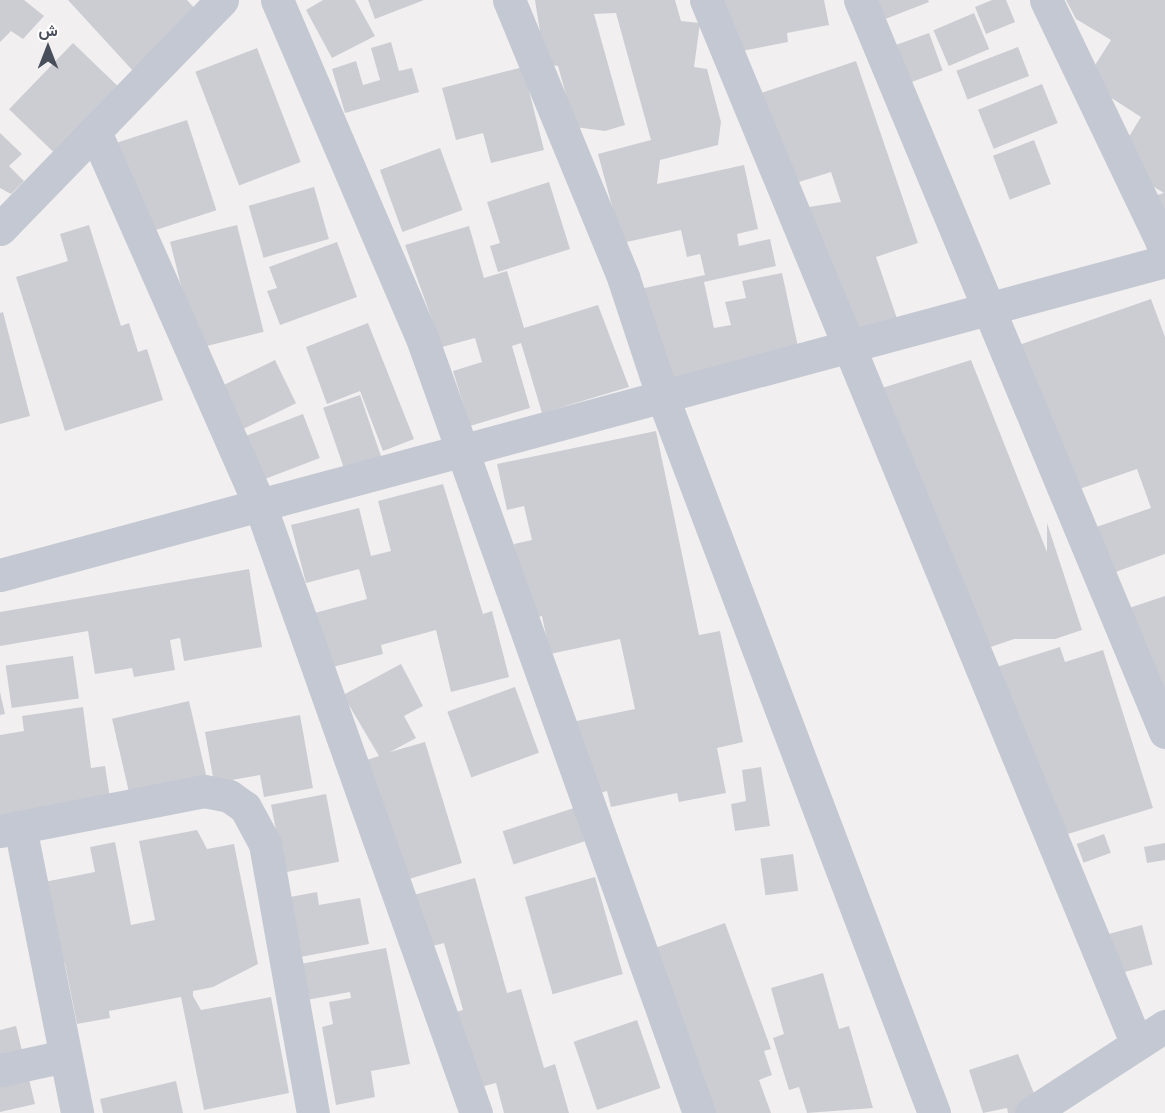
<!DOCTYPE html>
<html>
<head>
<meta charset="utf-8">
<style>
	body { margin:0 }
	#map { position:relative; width:1165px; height:1113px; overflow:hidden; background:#f1efef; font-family:"IBM Plex Sans",Vazirmatn,sans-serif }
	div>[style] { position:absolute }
	.building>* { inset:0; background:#cccdd3; transform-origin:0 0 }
	.minor>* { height:33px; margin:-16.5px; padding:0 16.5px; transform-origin:16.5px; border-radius:16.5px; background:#c3c8d2 }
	span { translate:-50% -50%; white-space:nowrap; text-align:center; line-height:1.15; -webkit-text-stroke:5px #fff; paint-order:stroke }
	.north { position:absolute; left:18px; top:18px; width:60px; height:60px; -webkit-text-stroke:4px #fff; paint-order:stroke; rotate:0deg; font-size:16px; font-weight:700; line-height:24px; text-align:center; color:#484e5a }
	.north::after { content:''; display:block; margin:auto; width:21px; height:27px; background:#484e5a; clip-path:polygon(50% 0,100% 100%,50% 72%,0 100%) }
</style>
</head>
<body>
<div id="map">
	<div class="building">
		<div style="clip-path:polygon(0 0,24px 0,44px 16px,23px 39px,11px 31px,0 42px)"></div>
		<div style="clip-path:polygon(68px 0,187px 0,198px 12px,134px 72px)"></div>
		<div style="clip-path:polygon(323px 0,355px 0,375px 36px,332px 58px,306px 10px)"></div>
		<div style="clip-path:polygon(368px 0,424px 0,375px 19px)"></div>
		<div style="clip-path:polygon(535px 0,675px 0,681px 21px,700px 23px,694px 67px,707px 69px,721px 122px,718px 145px,660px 160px,657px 184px,744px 165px,758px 229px,737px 234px,739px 246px,770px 239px,776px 266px,704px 282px,714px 328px,731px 325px,725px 302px,746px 298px,742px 281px,782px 273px,802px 365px,664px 395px,640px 289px,705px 275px,700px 254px,687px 257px,681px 230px,622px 243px,598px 154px,651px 140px,616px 13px,594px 14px,625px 125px,605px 131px,575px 127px,558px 66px,545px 64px)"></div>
		<div style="clip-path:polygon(721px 0,824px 0,829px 25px,787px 33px,788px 42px,731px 53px)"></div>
		<div style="clip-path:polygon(867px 0,928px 0,929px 2px,875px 23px)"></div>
		<div style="clip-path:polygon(992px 0,1006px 0,1015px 22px,986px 34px,975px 7px)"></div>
		<div style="clip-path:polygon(1066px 0,1165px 0,1165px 273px,1155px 276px,1133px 202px,1164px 193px,1121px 167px,1113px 140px,1130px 135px,1141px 117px,1085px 81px,1111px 40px,1076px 19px)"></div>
		<div style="left:974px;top:13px;width:39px;height:44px;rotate:67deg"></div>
		<div style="left:929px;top:33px;width:40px;height:36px;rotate:70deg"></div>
		<div style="clip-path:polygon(391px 42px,399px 71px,412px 68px,419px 92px,345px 113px,332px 69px,356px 61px,363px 85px,380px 80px,371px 48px)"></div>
		<div style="left:73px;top:43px;width:66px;height:92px;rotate:44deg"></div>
		<div style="left:1018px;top:47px;width:31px;height:66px;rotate:69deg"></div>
		<div style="left:257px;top:48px;width:122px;height:66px;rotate:69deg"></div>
		<div style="clip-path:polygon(856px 61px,918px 243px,876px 257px,903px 336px,851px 354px,802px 208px,841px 202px,831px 172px,786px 186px,755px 95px)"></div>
		<div style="clip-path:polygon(523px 67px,544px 150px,491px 163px,483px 133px,456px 140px,442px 88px)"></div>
		<div style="left:1042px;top:84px;width:42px;height:69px;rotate:68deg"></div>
		<div style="left:187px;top:120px;width:95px;height:74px;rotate:72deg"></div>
		<div style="clip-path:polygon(0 133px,22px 154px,9px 166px,24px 181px,11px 194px,0 188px)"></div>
		<div style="left:1034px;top:140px;width:47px;height:44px;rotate:69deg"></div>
		<div style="left:440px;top:148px;width:66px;height:64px;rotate:70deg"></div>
		<div style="clip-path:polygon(549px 182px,570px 249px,498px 272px,490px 246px,500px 243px,487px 202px)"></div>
		<div style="left:314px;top:187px;width:54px;height:68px;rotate:74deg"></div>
		<div style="clip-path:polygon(89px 225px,121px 326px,129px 323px,138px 352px,147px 349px,163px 400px,65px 431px,16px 277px,68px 261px,60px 234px)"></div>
		<div style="left:237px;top:225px;width:110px;height:69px;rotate:76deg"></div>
		<div style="clip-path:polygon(469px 226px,484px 278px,507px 271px,524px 328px,598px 305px,629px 387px,542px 413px,521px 343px,512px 346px,530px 408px,470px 426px,453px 371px,482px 362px,475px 338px,442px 347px,405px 245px)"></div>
		<div style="clip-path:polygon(337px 242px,357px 297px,280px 325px,267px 291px,277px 288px,269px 267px)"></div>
		<div style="clip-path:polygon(1151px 299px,1165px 337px,1165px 554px,1099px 578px,1082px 532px,1151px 508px,1137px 469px,1065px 494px,1013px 347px)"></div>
		<div style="clip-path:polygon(3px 312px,30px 416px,0 424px,0 313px)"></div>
		<div style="clip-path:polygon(368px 323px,414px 439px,383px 451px,360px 391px,327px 404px,306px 347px)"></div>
		<div style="left:275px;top:360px;width:48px;height:65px;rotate:64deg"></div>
		<div style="clip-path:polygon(971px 360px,1047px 552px,1047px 523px,1082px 630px,1055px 639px,1014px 639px,982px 650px,882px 388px)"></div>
		<div style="left:360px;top:395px;width:65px;height:39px;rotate:71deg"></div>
		<div style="left:303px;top:414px;width:47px;height:68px;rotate:69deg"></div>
		<div style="clip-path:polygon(656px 431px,699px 635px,720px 631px,743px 742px,717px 748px,726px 793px,679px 802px,677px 793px,611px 807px,607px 791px,588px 796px,572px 722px,635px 709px,620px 639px,550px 654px,542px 616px,530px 619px,514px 544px,532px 540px,524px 506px,507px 510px,497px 464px)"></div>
		<div style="clip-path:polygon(443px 484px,483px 614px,492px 611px,509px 677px,451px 692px,436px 630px,381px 645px,383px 654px,321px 670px,307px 615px,367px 599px,359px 569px,306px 583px,291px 525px,359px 508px,371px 556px,391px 551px,378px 501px)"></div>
		<div style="clip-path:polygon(249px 569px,262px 647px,184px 661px,180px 638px,170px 640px,175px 670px,134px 677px,132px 668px,95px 674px,88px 631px,0 646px,0 612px)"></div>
		<div style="clip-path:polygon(1165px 596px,1165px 728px,1123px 610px)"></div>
		<div style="clip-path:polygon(1060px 647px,1065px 662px,1103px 650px,1153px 808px,1048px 840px,984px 671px)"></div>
		<div style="left:73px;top:656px;width:43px;height:68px;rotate:82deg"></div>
		<div style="clip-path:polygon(401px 664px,423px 706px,404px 716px,416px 738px,390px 752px,425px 742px,462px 863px,399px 882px,357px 763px,379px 756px,343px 695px)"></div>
		<div style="left:515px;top:687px;width:70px;height:72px;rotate:70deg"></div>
		<div style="clip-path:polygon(0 692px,5px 714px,0 715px)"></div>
		<div style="left:189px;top:701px;width:86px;height:79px;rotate:77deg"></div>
		<div style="clip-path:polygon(83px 707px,91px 768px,105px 766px,110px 798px,0 823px,0 735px,24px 731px,22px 716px)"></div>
		<div style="clip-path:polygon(300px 715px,313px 788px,264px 797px,260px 775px,214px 783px,205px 732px)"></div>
		<div style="clip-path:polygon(761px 767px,770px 826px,735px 831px,731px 804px,746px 801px,742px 770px)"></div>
		<div style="left:326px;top:794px;width:69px;height:56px;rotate:79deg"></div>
		<div style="left:574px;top:808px;width:35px;height:75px;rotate:72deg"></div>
		<div style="clip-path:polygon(197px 830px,207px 849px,234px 844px,258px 964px,213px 987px,193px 991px,193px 996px,201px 1010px,271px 997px,289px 1093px,204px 1110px,181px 997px,109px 1011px,110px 1018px,77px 1024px,65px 964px,48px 931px,39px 883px,95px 872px,90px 847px,115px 842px,131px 925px,155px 920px,139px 841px)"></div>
		<div style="left:1104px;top:834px;width:20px;height:29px;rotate:70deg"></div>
		<div style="clip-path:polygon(1165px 843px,1165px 860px,1147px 863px,1144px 847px)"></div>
		<div style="left:793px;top:854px;width:37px;height:33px;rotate:82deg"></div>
		<div style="left:595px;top:877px;width:101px;height:73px;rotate:74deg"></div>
		<div style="clip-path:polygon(475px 878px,507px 993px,521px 989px,544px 1068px,555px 1064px,569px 1113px,504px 1113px,496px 1083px,473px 1089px,452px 1013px,463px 1010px,444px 943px,425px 948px,410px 896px)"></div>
		<div style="clip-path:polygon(317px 892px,319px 905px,360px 898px,369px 944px,290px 959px,279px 899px)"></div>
		<div style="clip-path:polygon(725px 923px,771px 1049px,764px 1051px,772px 1075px,759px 1080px,771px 1113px,715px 1113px,655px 948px)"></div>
		<div style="left:1142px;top:925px;width:41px;height:51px;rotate:75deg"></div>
		<div style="clip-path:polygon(386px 948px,410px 1064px,371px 1071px,375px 1097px,336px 1105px,322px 1027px,333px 1024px,329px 1002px,351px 998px,350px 992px,301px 1001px,295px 965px)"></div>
		<div style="clip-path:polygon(823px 973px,839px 1029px,849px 1026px,873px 1108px,807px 1113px,799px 1087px,789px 1090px,773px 1038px,784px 1034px,771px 988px)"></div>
		<div style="left:637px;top:1020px;width:72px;height:67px;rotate:71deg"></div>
		<div style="clip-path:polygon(16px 1026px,35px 1104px,0 1112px,0 1030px)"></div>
		<div style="clip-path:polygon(1018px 1054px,1042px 1113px,1008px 1113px,1007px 1108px,983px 1113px,969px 1070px)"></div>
		<div style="clip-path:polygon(176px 1081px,183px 1113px,103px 1113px,100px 1099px)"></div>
	</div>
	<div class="minor">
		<div style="left:277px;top:0;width:371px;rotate:66.8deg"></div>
		<div style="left:423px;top:341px;width:820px;rotate:70.33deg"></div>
		<div style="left:509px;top:0;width:300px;rotate:67.6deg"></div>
		<div style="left:623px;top:277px;width:127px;rotate:71.7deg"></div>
		<div style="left:663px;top:398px;width:765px;rotate:69.24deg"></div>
		<div style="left:706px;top:0;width:1127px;rotate:67.58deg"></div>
		<div style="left:860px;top:0;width:793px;rotate:67.38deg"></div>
		<div style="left:1046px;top:0;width:275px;rotate:64.4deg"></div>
		<div style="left:96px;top:134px;width:409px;rotate:66.2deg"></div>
		<div style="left:261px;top:508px;width:642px;rotate:70.44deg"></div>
		<div style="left:0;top:229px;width:319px;rotate:-45.9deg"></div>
		<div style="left:0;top:575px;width:1207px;rotate:-15.08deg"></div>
		<div style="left:20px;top:827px;width:292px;rotate:78.7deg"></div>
		<div style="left:0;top:831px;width:208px;rotate:-11.1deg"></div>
		<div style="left:204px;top:791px;width:25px;rotate:11deg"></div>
		<div style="left:229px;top:796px;width:19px;rotate:35deg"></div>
		<div style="left:245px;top:807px;width:42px;rotate:61.6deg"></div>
		<div style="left:265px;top:844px;width:273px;rotate:79.9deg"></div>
		<div style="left:0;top:1070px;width:66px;rotate:-12.2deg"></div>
		<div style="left:1031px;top:1113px;width:160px;rotate:-33deg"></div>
	</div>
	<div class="north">ش</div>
</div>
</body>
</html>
